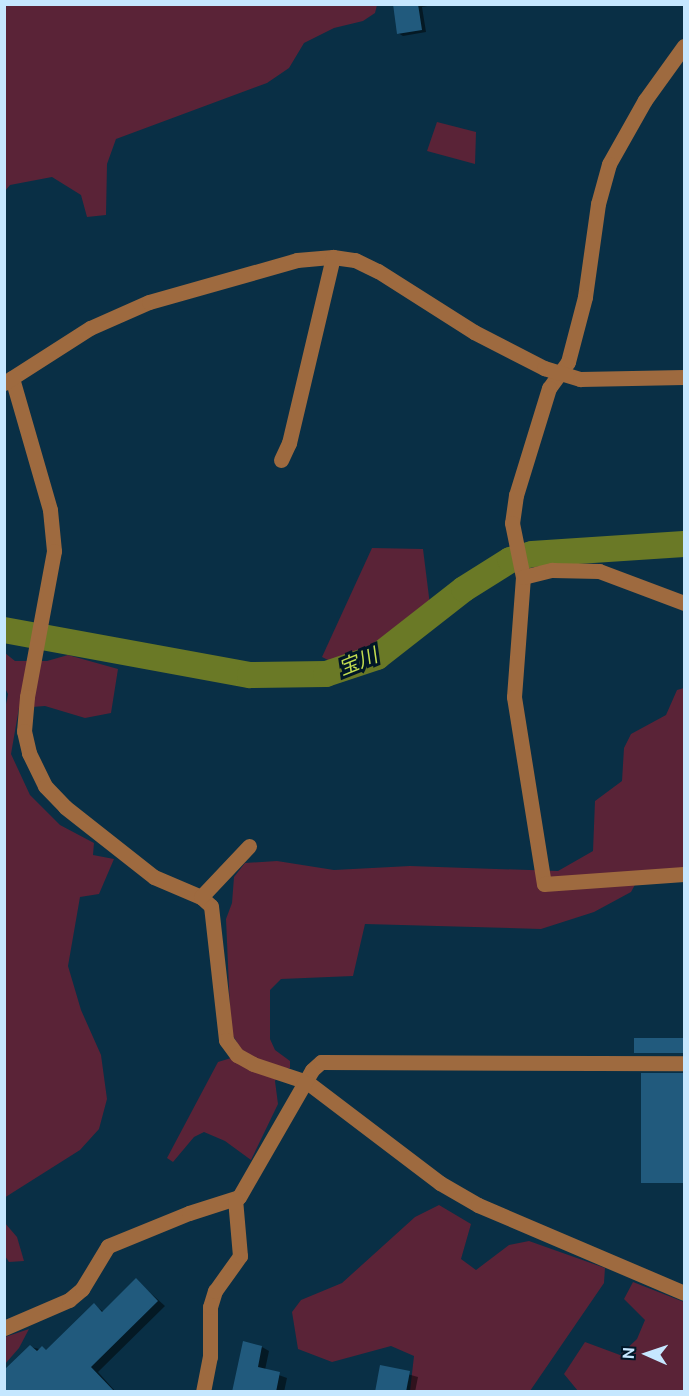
<!DOCTYPE html>
<meta charset="utf-8">
<style>
body{margin:0}
#map{position:relative;width:689px;height:1396px;overflow:hidden;background:#092f45;font-family:"DM Sans","Noto Sans JP",sans-serif}
div>[style]{position:absolute}
.green>*{inset:0;background:#5a2337}
.shadow>*{inset:0;background:#0007;transform-origin:0 0}
.river>*{height:26px;margin:-13px;padding:0 13px;transform-origin:13px;border-radius:13px;background:#6a7926}
.building>*{inset:0;background:#215a7d;transform-origin:0 0}
.minor>*{height:15px;margin:-7.5px;padding:0 7.5px;transform-origin:7.5px;border-radius:7.5px;background:#9e6a3f}
span{translate:-50% -50%;white-space:nowrap;text-align:center;line-height:1.15;-webkit-text-stroke:6px #001627;paint-order:stroke}
.water-label{font-size:20px;color:#c2dd50;font-style:italic}
.frame{position:absolute;inset:0;border:6px solid #c6e7ff;pointer-events:none}
.north{position:absolute;left:617px;top:1324px;width:60px;height:60px;-webkit-text-stroke:4px #001627;paint-order:stroke;rotate:273deg;font-size:16px;font-weight:700;line-height:24px;text-align:center;color:#c6e7ff}
.north::after{content:'';display:block;margin:auto;width:21px;height:27px;background:#c6e7ff;clip-path:polygon(50% 0,100% 100%,50% 72%,0 100%)}
</style>
<div id="map">
<div class="green">
<div style="clip-path:polygon(5px 4px,377px 4px,377px 5px,375px 13px,363px 21px,334px 28px,304px 43px,289px 68px,267px 83px,116px 139px,107px 164px,106px 215px,87px 217px,81px 195px,52px 177px,10px 185px,5px 191px)"></div>
<div style="clip-path:polygon(437px 122px,476px 132px,475px 164px,427px 151px)"></div>
<div style="clip-path:polygon(372px 548px,423px 549px,430px 605px,380px 643px,330px 661px,322px 657px)"></div>
<div style="clip-path:polygon(5px 653px,15px 661px,47px 661px,68px 655px,118px 669px,111px 713px,85px 718px,45px 706px,19px 708px,11px 754px,30px 795px,60px 825px,94px 843px,93px 855px,114px 859px,99px 894px,80px 897px,68px 966px,81px 1010px,101px 1055px,107px 1099px,99px 1129px,80px 1150px,4px 1198px,4px 714px,8px 694px,5px 688px)"></div>
<div style="clip-path:polygon(684px 688px,684px 868px,642px 872px,631px 892px,594px 912px,541px 929px,365px 924px,353px 976px,281px 979px,270px 990px,270px 1039px,275px 1050px,290px 1061px,290px 1068px,282px 1069px,275px 1081px,278px 1104px,251px 1160px,225px 1141px,204px 1132px,194px 1137px,173px 1162px,167px 1158px,218px 1062px,231px 1058px,237px 1042px,231px 1033px,226px 919px,232px 903px,234px 877px,245px 863px,277px 861px,334px 870px,410px 866px,558px 871px,593px 851px,595px 801px,622px 781px,624px 748px,631px 734px,666px 715px,677px 690px)"></div>
<div style="clip-path:polygon(439px 1205px,471px 1224px,461px 1259px,476px 1270px,509px 1245px,529px 1241px,605px 1268px,604px 1283px,530px 1391px,410px 1391px,414px 1356px,391px 1346px,332px 1362px,298px 1349px,292px 1312px,301px 1300px,342px 1283px,415px 1217px)"></div>
<div style="clip-path:polygon(4px 1222px,17px 1237px,24px 1261px,9px 1262px,5px 1256px)"></div>
<div style="clip-path:polygon(633px 1282px,684px 1302px,684px 1391px,578px 1391px,564px 1374px,585px 1342px,620px 1355px,637px 1339px,645px 1320px,624px 1299px)"></div>
<div style="clip-path:polygon(29px 1329px,19px 1348px,5px 1364px,5px 1337px)"></div>
</div>
<div class="shadow">
<div style="clip-path:polygon(394px 4px,438px 4px,422px 7px,426px 32px,403px 36px,398px 33px)"></div>
<div style="left:643px;top:1074px;width:41px;height:109px"></div>
<div style="clip-path:polygon(136px 1280px,165px 1306px,98px 1372px,116px 1392px,4px 1392px,31px 1347px,47px 1351px,94px 1305px,104px 1312px)"></div>
<div style="clip-path:polygon(262px 1347px,269px 1351px,265px 1370px,287px 1378px,284px 1392px,233px 1392px)"></div>
<div style="clip-path:polygon(382px 1367px,418px 1377px,415px 1392px,377px 1392px)"></div>
</div>
<div class="river">
<div style="left:4px;top:630px;width:250px;rotate:10.4deg"></div>
<div style="left:250px;top:675px;width:76px;rotate:-0.8deg"></div>
<div style="left:326px;top:674px;width:54px;rotate:-18.4deg"></div>
<div style="left:377px;top:657px;width:110px;rotate:-38deg"></div>
<div style="left:464px;top:589px;width:54px;rotate:-32.2deg"></div>
<div style="left:510px;top:560px;width:23px;rotate:-15deg"></div>
<div style="left:532px;top:554px;width:152px;rotate:-3.8deg"></div>
</div>
<div class="building">
<div style="clip-path:polygon(393px 4px,418px 4px,422px 30px,397px 34px)"></div>
<div style="left:634px;top:1038px;width:50px;height:15px"></div>
<div style="left:641px;top:1073px;width:43px;height:110px"></div>
<div style="clip-path:polygon(136px 1278px,158px 1301px,91px 1367px,115px 1392px,4px 1392px,4px 1370px,30px 1345px,37px 1351px,42px 1346px,46px 1350px,94px 1303px,102px 1312px)"></div>
<div style="clip-path:polygon(243px 1341px,262px 1346px,258px 1367px,280px 1372px,276px 1392px,232px 1392px)"></div>
<div style="clip-path:polygon(380px 1365px,410px 1371px,406px 1392px,375px 1392px)"></div>
</div>
<div class="minor">
<div style="left:684px;top:46px;width:67px;rotate:125.8deg"></div>
<div style="left:645px;top:100px;width:73px;rotate:119.4deg"></div>
<div style="left:609px;top:164px;width:41px;rotate:105.4deg"></div>
<div style="left:598px;top:204px;width:94px;rotate:98deg"></div>
<div style="left:585px;top:297px;width:67px;rotate:104.7deg"></div>
<div style="left:568px;top:362px;width:32px;rotate:126deg"></div>
<div style="left:549px;top:388px;width:112px;rotate:107.1deg"></div>
<div style="left:516px;top:495px;width:28px;rotate:98deg"></div>
<div style="left:512px;top:523px;width:55px;rotate:78.5deg"></div>
<div style="left:523px;top:577px;width:120px;rotate:94.3deg"></div>
<div style="left:514px;top:697px;width:189px;rotate:80.9deg"></div>
<div style="left:544px;top:884px;width:140px;rotate:-4.1deg"></div>
<div style="left:12px;top:378px;width:137px;rotate:73.9deg"></div>
<div style="left:50px;top:510px;width:41px;rotate:84.4deg"></div>
<div style="left:54px;top:551px;width:148px;rotate:100.5deg"></div>
<div style="left:27px;top:697px;width:34px;rotate:95deg"></div>
<div style="left:24px;top:731px;width:23px;rotate:77deg"></div>
<div style="left:29px;top:753px;width:37px;rotate:64deg"></div>
<div style="left:45px;top:786px;width:29px;rotate:46deg"></div>
<div style="left:65px;top:807px;width:113px;rotate:38.2deg"></div>
<div style="left:154px;top:877px;width:51px;rotate:23.1deg"></div>
<div style="left:201px;top:897px;width:13px;rotate:42deg"></div>
<div style="left:211px;top:906px;width:135px;rotate:83.6deg"></div>
<div style="left:226px;top:1040px;width:19px;rotate:54deg"></div>
<div style="left:237px;top:1055px;width:18px;rotate:29deg"></div>
<div style="left:253px;top:1064px;width:57px;rotate:18.4deg"></div>
<div style="left:307px;top:1082px;width:167px;rotate:37.2deg"></div>
<div style="left:440px;top:1183px;width:44px;rotate:30.1deg"></div>
<div style="left:478px;top:1205px;width:224px;rotate:23.1deg"></div>
<div style="left:4px;top:383px;width:102px;rotate:-32.6deg"></div>
<div style="left:90px;top:328px;width:64px;rotate:-23.8deg"></div>
<div style="left:149px;top:302px;width:154px;rotate:-15.8deg"></div>
<div style="left:297px;top:260px;width:36px;rotate:-5deg"></div>
<div style="left:333px;top:257px;width:22px;rotate:8deg"></div>
<div style="left:355px;top:260px;width:25px;rotate:26deg"></div>
<div style="left:378px;top:271px;width:114px;rotate:32.4deg"></div>
<div style="left:474px;top:332px;width:79px;rotate:27.2deg"></div>
<div style="left:544px;top:368px;width:38px;rotate:17deg"></div>
<div style="left:580px;top:379px;width:104px;rotate:-1.1deg"></div>
<div style="left:281px;top:460px;width:19px;rotate:-65deg"></div>
<div style="left:289px;top:443px;width:191px;rotate:-76.7deg"></div>
<div style="left:523px;top:577px;width:30px;rotate:-14deg"></div>
<div style="left:552px;top:570px;width:47px;rotate:1.2deg"></div>
<div style="left:599px;top:571px;width:91px;rotate:20.6deg"></div>
<div style="left:201px;top:897px;width:70px;rotate:-46.7deg"></div>
<div style="left:4px;top:1328px;width:71px;rotate:-23.3deg"></div>
<div style="left:69px;top:1300px;width:17px;rotate:-40deg"></div>
<div style="left:82px;top:1289px;width:50px;rotate:-58.8deg"></div>
<div style="left:108px;top:1246px;width:87px;rotate:-22.2deg"></div>
<div style="left:189px;top:1213px;width:52px;rotate:-17.7deg"></div>
<div style="left:239px;top:1197px;width:146px;rotate:-60.1deg"></div>
<div style="left:312px;top:1070px;width:12px;rotate:-42deg"></div>
<div style="left:321px;top:1062px;width:363px;rotate:0.2deg"></div>
<div style="left:203px;top:1392px;width:36px;rotate:-79deg"></div>
<div style="left:210px;top:1357px;width:50px;rotate:-90deg"></div>
<div style="left:210px;top:1307px;width:17px;rotate:-73deg"></div>
<div style="left:215px;top:1291px;width:43px;rotate:-54.5deg"></div>
<div style="left:240px;top:1256px;width:57px;rotate:-95deg"></div>
</div>
<div class="water-label">
<span style="left:358px;top:662px;rotate:-22deg">宝川</span>
</div>
<div class="frame"></div>
<div class="north">N</div>
</div>
